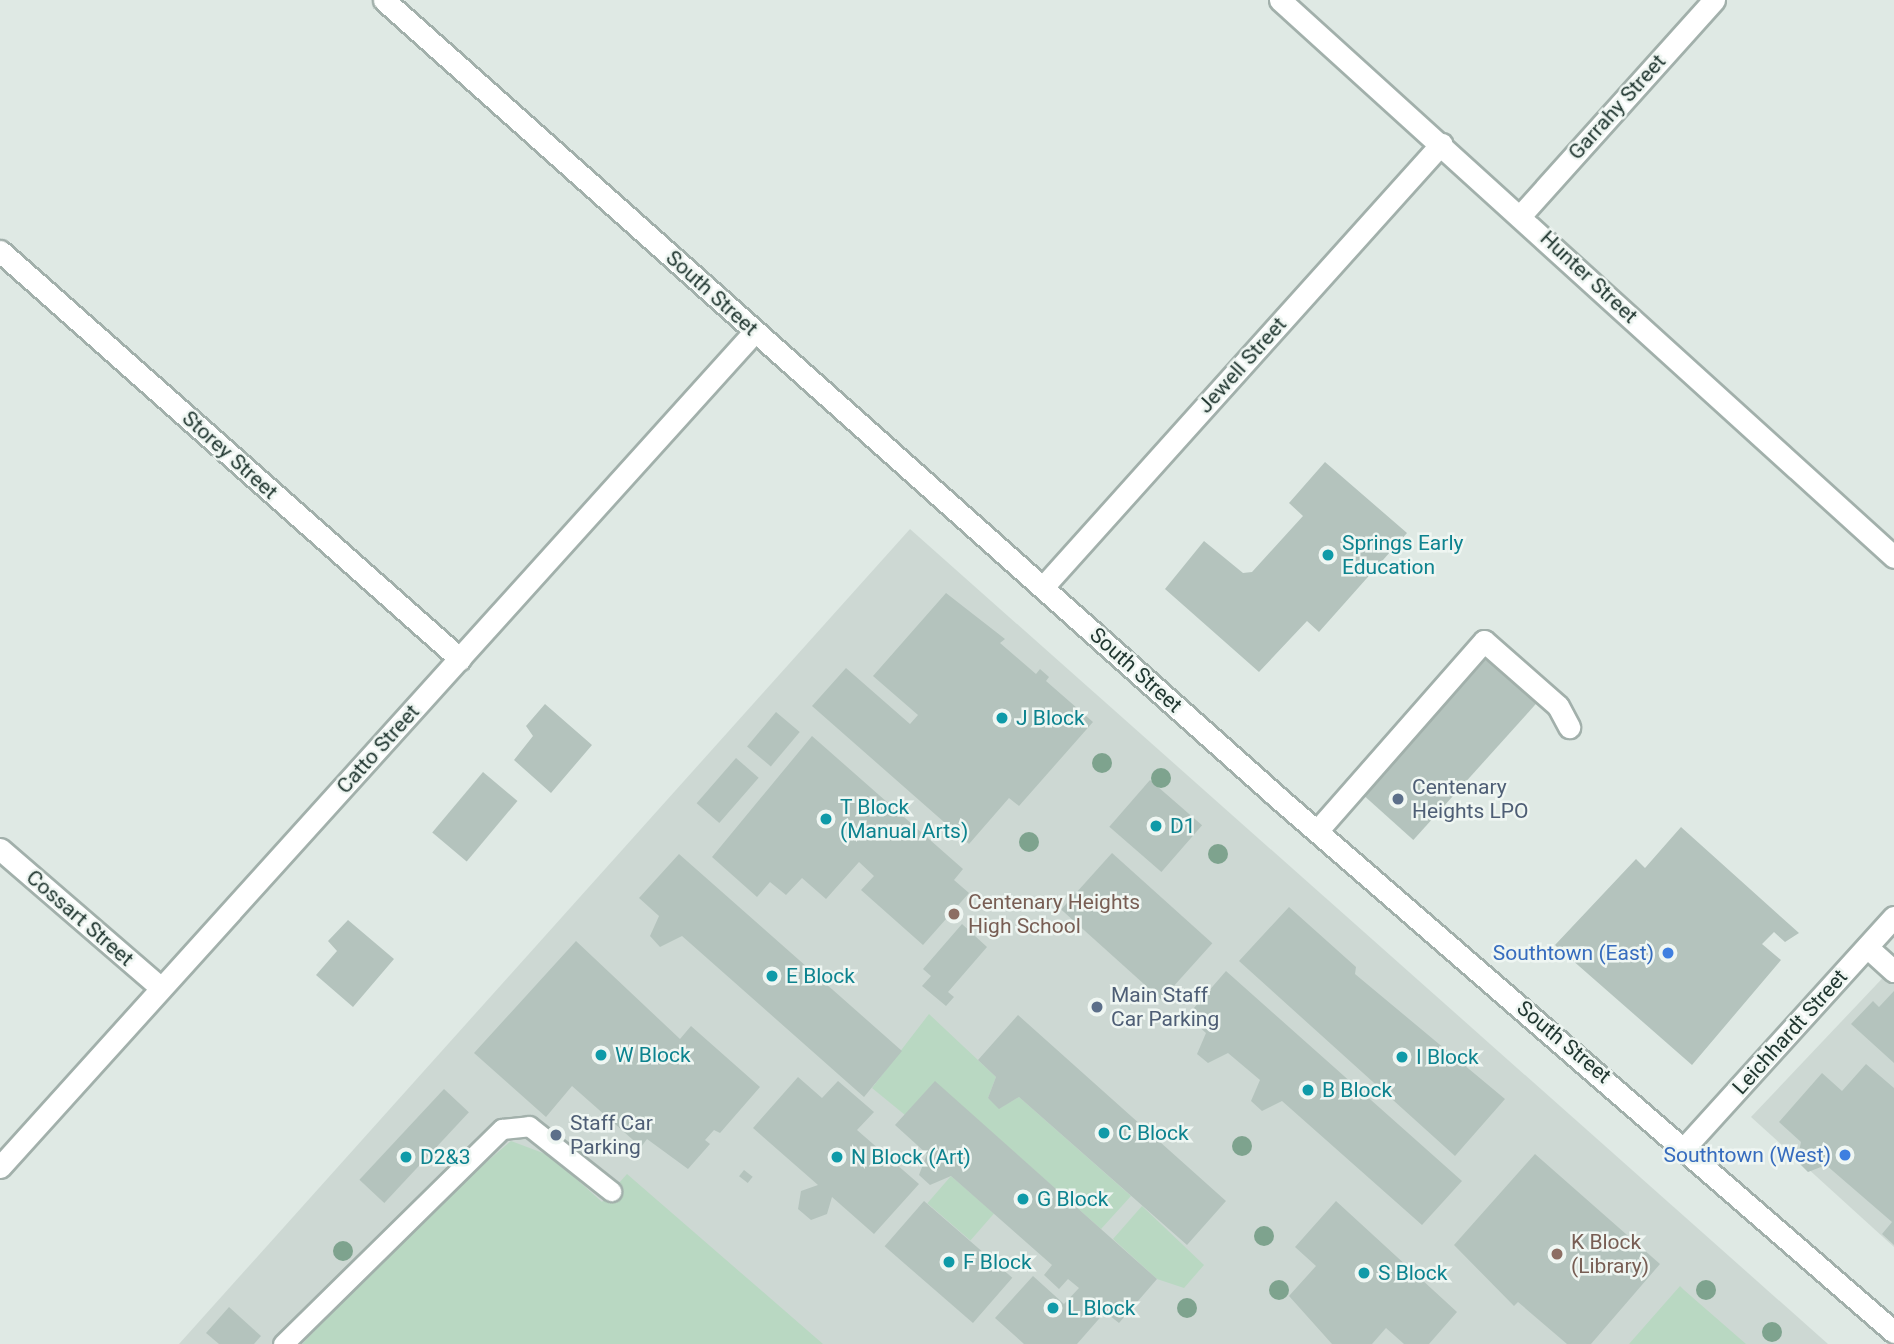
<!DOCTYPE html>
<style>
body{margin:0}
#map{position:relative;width:1894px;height:1344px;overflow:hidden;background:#dfe9e4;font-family:Roboto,sans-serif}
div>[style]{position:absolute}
.built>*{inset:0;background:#cdd8d3}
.green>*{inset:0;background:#b9d8c2;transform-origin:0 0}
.building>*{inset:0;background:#b4c3bd;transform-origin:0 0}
.roads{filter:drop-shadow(2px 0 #a2b0ab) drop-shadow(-2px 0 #a2b0ab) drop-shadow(0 2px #a2b0ab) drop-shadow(0 -2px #a2b0ab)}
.lane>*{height:19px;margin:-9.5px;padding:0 9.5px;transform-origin:9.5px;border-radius:9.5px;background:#fff}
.street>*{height:21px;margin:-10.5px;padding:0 10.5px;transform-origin:10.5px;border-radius:10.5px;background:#fff}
.secondary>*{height:21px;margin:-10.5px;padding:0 10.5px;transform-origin:10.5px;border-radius:10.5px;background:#fff}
.trees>*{width:20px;height:20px;margin:-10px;border-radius:50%;background:#7ea38e}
.dots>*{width:19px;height:19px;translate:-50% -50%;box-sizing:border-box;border:4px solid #eff6f2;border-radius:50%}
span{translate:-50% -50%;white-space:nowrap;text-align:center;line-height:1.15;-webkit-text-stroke:5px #eff6f2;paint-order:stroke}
.street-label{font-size:21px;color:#213731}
.culture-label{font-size:21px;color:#0d838f}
.left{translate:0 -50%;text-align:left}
.service-label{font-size:21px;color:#4e5e75}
.education-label{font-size:21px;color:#785e54}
.shop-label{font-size:21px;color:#366cbe}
.right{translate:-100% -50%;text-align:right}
</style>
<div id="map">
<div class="built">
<div style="clip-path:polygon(910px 529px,1828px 1344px,179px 1344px)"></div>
<div style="clip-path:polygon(1894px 966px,1894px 1247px,1751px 1117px)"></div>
</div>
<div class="green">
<div style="clip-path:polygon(929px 1014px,996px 1077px,988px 1098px,1000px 1108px,1019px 1097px,1131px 1196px,1101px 1229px,935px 1082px,905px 1115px,872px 1088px)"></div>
<div style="clip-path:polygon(511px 1141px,551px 1156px,602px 1202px,627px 1174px,823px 1344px,302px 1344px,432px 1209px)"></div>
<div style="left:951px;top:1176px;width:57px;height:36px;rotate:41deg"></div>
<div style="clip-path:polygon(1142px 1206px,1204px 1265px,1184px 1288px,1157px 1279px,1113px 1239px)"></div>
<div style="clip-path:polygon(1680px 1286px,1684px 1290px,1746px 1344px,1629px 1344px)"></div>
</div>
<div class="building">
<div style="clip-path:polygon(1325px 462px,1407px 533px,1319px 632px,1307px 621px,1259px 672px,1165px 589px,1204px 541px,1243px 573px,1252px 572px,1303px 516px,1289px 503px)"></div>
<div style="clip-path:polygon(946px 593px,1005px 639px,1000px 643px,1036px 674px,1040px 669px,1049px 677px,1046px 681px,1093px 722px,1019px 806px,1009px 798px,969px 844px,812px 706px,846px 668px,910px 724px,918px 715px,873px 676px)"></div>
<div style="left:1488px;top:657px;width:67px;height:186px;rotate:42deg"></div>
<div style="clip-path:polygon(545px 704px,592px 745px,551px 793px,514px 760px,533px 736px,526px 726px)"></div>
<div style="left:776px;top:712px;width:31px;height:45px;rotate:40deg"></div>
<div style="clip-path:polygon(812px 736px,963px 869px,954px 880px,969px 893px,923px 945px,861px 890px,874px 876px,859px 862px,826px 899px,802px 878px,786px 895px,770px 882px,757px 897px,712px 857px)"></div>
<div style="left:736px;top:758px;width:30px;height:60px;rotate:41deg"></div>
<div style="left:483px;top:772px;width:45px;height:79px;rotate:40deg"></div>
<div style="left:1150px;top:780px;width:69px;height:62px;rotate:41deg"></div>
<div style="clip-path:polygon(1681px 827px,1799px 933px,1785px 942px,1774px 932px,1762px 944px,1781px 960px,1692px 1065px,1555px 945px,1636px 859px,1645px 868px)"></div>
<div style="left:1112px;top:853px;width:135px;height:76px;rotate:42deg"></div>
<div style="clip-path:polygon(679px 854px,902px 1051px,864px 1097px,682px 936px,660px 947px,650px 936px,659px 916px,639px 898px)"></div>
<div style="clip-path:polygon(1289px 907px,1356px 967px,1355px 974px,1505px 1099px,1455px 1156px,1239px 961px)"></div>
<div style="clip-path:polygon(348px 920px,394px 959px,353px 1007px,316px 975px,337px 951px,328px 941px)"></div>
<div style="clip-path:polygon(962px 924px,987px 947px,948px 992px,954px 997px,946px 1006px,922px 986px,931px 976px,923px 969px)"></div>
<div style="clip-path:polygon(576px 941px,680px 1039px,691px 1026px,760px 1087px,720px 1133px,714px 1130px,705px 1140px,710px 1144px,688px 1169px,647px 1139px,641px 1147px,572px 1086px,546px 1117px,474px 1053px)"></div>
<div style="clip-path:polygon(1226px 971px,1462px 1181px,1422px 1225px,1282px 1101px,1262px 1111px,1251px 1101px,1260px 1080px,1228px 1053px,1208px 1063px,1197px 1054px,1206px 1033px,1187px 1016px)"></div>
<div style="clip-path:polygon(1894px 991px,1894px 1063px,1851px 1024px,1873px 1001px,1879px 1007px)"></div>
<div style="clip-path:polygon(1018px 1015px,1226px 1201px,1187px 1245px,1019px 1097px,999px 1109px,988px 1098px,996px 1077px,978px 1060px)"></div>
<div style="clip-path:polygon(1866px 1064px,1894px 1088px,1894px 1245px,1882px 1234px,1892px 1222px,1826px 1165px,1808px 1172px,1797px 1161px,1801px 1142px,1779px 1122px,1822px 1073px,1842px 1091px)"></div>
<div style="clip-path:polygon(798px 1077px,822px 1098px,838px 1081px,874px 1112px,857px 1130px,919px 1184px,874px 1234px,832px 1197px,827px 1214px,811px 1220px,798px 1209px,801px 1191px,818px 1185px,753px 1128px)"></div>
<div style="clip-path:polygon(935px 1081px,1157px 1279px,1119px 1323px,1105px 1312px,1077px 1344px,1024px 1344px,995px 1318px,1033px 1276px,1064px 1304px,1079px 1288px,1068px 1279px,1059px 1289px,1044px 1275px,1052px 1265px,951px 1176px,930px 1185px,919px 1175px,927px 1154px,895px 1125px)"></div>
<div style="left:444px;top:1089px;width:34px;height:124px;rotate:43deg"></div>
<div style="clip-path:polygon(1535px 1154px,1660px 1264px,1591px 1344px,1567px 1344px,1518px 1302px,1514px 1306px,1454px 1245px)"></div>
<div style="left:744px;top:1170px;width:11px;height:8px;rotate:38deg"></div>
<div style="left:924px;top:1201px;width:117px;height:60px;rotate:41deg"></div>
<div style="clip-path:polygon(1336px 1201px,1457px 1312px,1429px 1344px,1404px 1344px,1386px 1328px,1372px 1344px,1332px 1344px,1289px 1296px,1316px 1266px,1295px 1247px)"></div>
<div style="clip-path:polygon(229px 1307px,261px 1336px,254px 1344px,219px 1344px,206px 1333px)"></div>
</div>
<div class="roads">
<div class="lane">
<div style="left:283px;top:1344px;width:307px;rotate:-44.5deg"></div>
<div style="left:502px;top:1129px;width:27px;rotate:-6deg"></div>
<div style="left:529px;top:1126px;width:105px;rotate:38.4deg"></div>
</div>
<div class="street">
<div style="left:1280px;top:0;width:829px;rotate:42.21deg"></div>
<div style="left:1521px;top:215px;width:289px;rotate:-48.1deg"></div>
<div style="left:0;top:251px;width:615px;rotate:41.57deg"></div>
<div style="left:1043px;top:587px;width:596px;rotate:-48.06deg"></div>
<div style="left:1317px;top:831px;width:253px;rotate:-48.7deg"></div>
<div style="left:1484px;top:641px;width:98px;rotate:41.3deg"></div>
<div style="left:1558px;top:706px;width:24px;rotate:62deg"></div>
<div style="left:0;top:849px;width:211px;rotate:40.8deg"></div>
<div style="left:1867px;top:947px;width:36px;rotate:42deg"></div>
<div style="left:1686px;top:1146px;width:309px;rotate:-47.8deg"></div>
<div style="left:0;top:1167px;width:1126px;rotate:-47.91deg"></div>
</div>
<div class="secondary">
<div style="left:384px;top:0;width:1196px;rotate:41.74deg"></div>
<div style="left:1276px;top:796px;width:818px;rotate:40.94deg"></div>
</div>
</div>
<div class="trees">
<div style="left:1102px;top:763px"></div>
<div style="left:1161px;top:778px"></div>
<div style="left:1029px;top:842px"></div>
<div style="left:1218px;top:854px"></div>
<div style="left:1242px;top:1146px"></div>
<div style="left:1264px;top:1236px"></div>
<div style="left:343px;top:1251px"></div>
<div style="left:1279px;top:1290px"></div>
<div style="left:1706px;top:1290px"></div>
<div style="left:1187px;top:1308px"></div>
<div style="left:1772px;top:1332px"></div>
</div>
<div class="dots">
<div style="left:1328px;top:555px;background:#0f9aa8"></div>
<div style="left:1002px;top:718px;background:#0f9aa8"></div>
<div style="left:1398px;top:799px;background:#5c6f8a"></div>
<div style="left:826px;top:819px;background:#0f9aa8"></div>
<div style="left:1156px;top:826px;background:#0f9aa8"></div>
<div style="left:954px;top:914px;background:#8d6e63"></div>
<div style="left:1668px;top:953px;background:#3f7fe0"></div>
<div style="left:772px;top:976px;background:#0f9aa8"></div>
<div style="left:1097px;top:1007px;background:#5c6f8a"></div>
<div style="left:601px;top:1055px;background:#0f9aa8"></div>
<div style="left:1402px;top:1057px;background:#0f9aa8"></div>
<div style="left:1308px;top:1090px;background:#0f9aa8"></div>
<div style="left:1104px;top:1133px;background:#0f9aa8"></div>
<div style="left:556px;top:1135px;background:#5c6f8a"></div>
<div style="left:1845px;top:1155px;background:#3f7fe0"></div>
<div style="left:406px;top:1157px;background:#0f9aa8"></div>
<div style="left:837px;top:1157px;background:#0f9aa8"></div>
<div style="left:1023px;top:1199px;background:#0f9aa8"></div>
<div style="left:1557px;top:1254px;background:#8d6e63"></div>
<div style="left:949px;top:1262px;background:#0f9aa8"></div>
<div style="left:1364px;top:1273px;background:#0f9aa8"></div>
<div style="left:1053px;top:1308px;background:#0f9aa8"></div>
</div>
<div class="street-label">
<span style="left:1617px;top:107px;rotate:-48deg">Garrahy Street</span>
<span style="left:1589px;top:277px;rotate:43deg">Hunter Street</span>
<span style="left:712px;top:293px;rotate:42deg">South Street</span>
<span style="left:1242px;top:365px;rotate:-48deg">Jewell Street</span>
<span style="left:230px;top:455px;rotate:42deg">Storey Street</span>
<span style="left:1136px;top:670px;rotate:42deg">South Street</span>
<span style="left:378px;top:749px;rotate:-48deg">Catto Street</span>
<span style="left:80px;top:918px;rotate:41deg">Cossart Street</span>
<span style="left:1790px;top:1032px;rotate:-48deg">Leichhardt Street</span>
<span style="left:1564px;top:1042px;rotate:40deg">South Street</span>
</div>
<div class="culture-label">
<span class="left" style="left:1342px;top:555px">Springs Early<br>Education</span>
<span class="left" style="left:1016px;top:718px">J Block</span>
<span class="left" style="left:840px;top:819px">T Block<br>(Manual Arts)</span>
<span class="left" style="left:1170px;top:826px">D1</span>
<span class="left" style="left:786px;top:976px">E Block</span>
<span class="left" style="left:615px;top:1055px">W Block</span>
<span class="left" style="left:1416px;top:1057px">I Block</span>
<span class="left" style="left:1322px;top:1090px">B Block</span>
<span class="left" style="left:1118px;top:1133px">C Block</span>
<span class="left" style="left:420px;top:1157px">D2&amp;3</span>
<span class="left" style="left:851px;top:1157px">N Block (Art)</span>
<span class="left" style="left:1037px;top:1199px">G Block</span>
<span class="left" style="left:963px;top:1262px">F Block</span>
<span class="left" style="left:1378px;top:1273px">S Block</span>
<span class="left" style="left:1067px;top:1308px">L Block</span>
</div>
<div class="service-label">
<span class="left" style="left:1412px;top:799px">Centenary<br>Heights LPO</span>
<span class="left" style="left:1111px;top:1007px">Main Staff<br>Car Parking</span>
<span class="left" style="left:570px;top:1135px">Staff Car<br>Parking</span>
</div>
<div class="education-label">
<span class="left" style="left:968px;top:914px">Centenary Heights<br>High School</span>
<span class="left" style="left:1571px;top:1254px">K Block<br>(Library)</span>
</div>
<div class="shop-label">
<span class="right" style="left:1654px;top:953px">Southtown (East)</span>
<span class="right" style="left:1831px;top:1155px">Southtown (West)</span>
</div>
</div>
